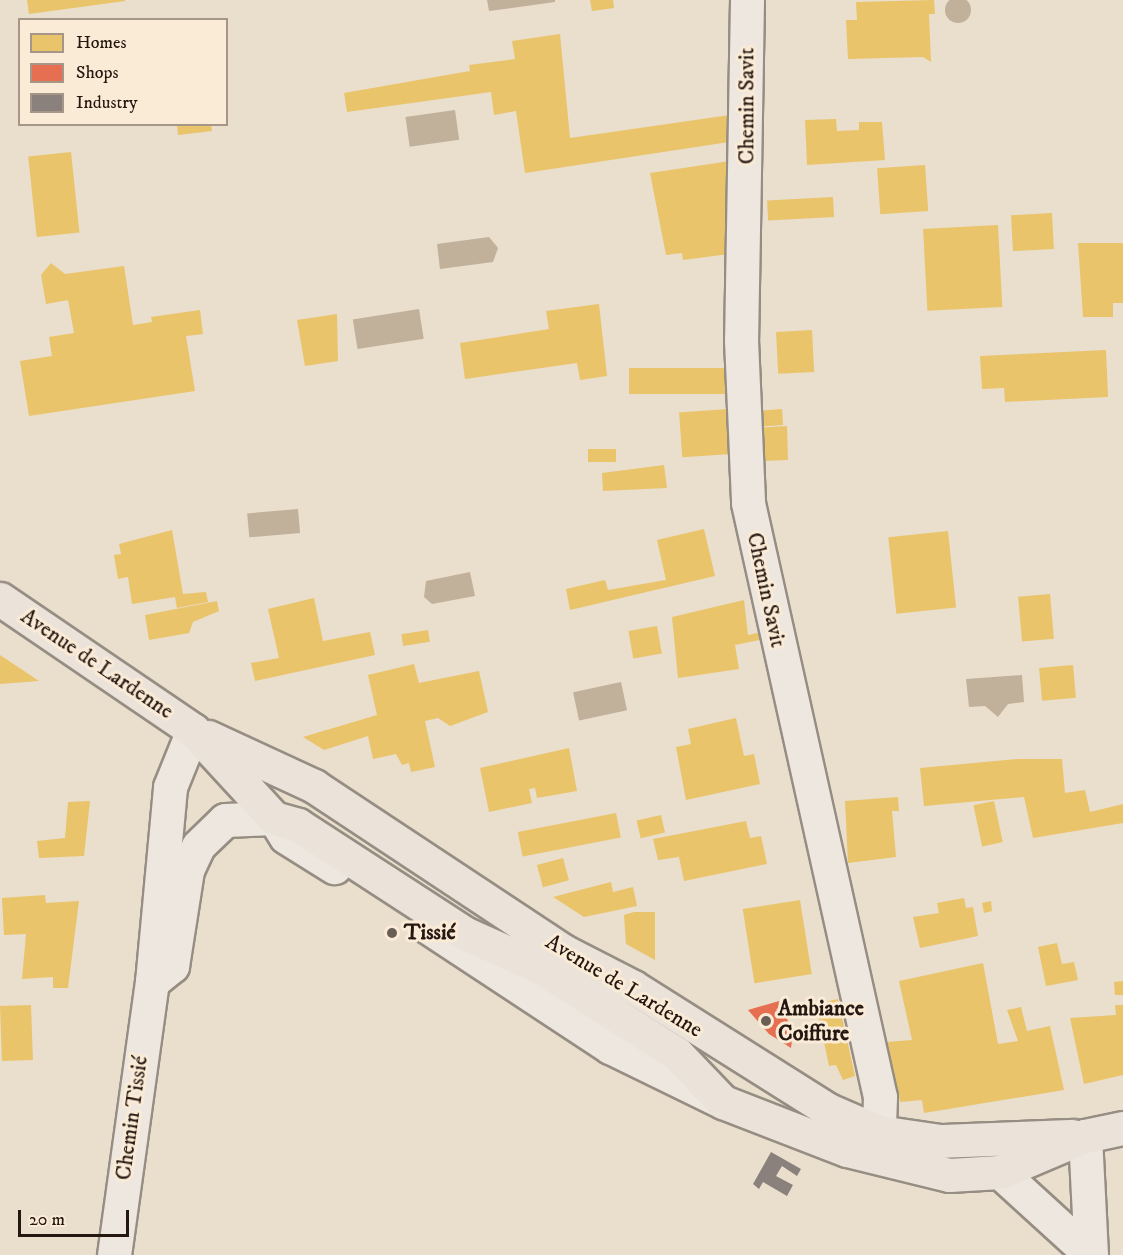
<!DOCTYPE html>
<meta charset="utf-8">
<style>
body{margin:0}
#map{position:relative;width:1123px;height:1255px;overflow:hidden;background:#eadecd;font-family:"IM FELL DW Pica",serif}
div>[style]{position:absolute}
.water>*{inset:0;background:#c1b09a;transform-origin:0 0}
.round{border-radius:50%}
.homes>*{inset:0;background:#e9c46a;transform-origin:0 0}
.shops>*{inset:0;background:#e76f51}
.industry>*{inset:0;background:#8a817c}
.roads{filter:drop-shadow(2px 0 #968d83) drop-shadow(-2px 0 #968d83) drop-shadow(0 2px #968d83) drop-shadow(0 -2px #968d83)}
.minor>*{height:33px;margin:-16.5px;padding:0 16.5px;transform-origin:16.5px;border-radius:16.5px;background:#ede7df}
.major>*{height:33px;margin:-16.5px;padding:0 16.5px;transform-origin:16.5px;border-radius:16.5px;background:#ebe3d9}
.dots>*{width:16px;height:16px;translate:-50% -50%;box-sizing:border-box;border:3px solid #faebd6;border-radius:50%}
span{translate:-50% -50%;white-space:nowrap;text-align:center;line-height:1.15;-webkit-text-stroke:6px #faebd6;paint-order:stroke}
.street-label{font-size:22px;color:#251711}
.poi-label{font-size:22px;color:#251711;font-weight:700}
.left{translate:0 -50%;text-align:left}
.legend{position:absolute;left:18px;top:18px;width:210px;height:108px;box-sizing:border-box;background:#faebd6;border:2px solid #a59687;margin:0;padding:8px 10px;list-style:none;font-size:18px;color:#251711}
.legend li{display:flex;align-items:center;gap:12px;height:30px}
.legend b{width:30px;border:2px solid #a59687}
.scale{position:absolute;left:18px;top:1210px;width:111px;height:27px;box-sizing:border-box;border:3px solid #251711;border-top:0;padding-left:8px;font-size:18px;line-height:21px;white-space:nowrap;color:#251711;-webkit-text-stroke:4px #faebd6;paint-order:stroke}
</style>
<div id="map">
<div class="water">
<div class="round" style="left:945px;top:-3px;width:26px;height:26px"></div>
<div style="clip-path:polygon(487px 0,555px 0,555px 2px,489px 11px)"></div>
<div style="left:455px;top:110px;width:30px;height:50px;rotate:82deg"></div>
<div style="clip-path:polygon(489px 237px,498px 248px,493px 262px,440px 269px,437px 244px)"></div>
<div style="left:419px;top:309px;width:30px;height:67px;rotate:81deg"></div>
<div style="left:298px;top:509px;width:24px;height:51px;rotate:85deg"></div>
<div style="clip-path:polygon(470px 572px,475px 596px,432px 604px,424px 597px,426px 581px)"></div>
<div style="clip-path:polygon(1022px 675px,1024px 702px,1008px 704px,998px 717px,985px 706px,969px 707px,966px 679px)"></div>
<div style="left:621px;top:682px;width:29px;height:49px;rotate:78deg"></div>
</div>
<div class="homes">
<div style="clip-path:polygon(27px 0,125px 0,125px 1px,29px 14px)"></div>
<div style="clip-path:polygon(590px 0,613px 0,614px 8px,592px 11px)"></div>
<div style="clip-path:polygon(934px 0,935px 14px,929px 14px,931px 62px,923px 57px,848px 59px,846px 20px,857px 20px,856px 2px)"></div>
<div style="clip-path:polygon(560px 34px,570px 138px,730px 115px,729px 142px,525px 173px,516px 111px,494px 115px,491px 92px,347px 112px,344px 93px,470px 71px,469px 65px,515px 59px,512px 41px)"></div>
<div style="clip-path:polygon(836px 119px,837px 131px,859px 130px,859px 122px,882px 122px,885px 160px,807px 165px,805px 120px)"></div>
<div style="clip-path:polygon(177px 124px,211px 124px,212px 131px,178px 135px)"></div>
<div style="left:71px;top:152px;width:81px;height:43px;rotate:84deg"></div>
<div style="clip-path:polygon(730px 161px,729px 254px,683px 260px,682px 253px,666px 255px,650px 173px)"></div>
<div style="left:925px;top:165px;width:46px;height:48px;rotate:86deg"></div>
<div style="left:833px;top:197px;width:20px;height:66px;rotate:87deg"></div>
<div style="left:1052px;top:213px;width:36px;height:41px;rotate:87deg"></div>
<div style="left:998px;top:225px;width:82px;height:75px;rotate:87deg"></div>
<div style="clip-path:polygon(1078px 243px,1123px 243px,1123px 303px,1113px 303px,1113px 317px,1083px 317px)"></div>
<div style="clip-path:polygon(51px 263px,65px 274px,124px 266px,133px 325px,152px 322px,151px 317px,200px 310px,203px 334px,186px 336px,195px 391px,29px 416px,20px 361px,52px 356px,49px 337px,74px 333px,68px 300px,46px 304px,41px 275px)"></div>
<div style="clip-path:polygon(599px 304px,607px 376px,580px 380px,577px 363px,465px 379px,460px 343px,549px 329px,546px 311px)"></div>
<div style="clip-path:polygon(337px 314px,338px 361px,305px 366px,297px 320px)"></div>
<div style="left:812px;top:330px;width:42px;height:36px;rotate:87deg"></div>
<div style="clip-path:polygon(1106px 350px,1108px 397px,1005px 402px,1004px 388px,982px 389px,980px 356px)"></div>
<div style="left:728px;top:368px;width:26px;height:99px;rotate:90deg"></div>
<div style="left:728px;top:409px;width:45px;height:49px;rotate:86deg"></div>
<div style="left:782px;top:409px;width:16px;height:27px;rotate:86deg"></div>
<div style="clip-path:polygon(787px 426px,788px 460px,759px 461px,754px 428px)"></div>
<div style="left:588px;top:449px;width:28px;height:13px"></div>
<div style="clip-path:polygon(664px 465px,667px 488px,603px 491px,602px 473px)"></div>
<div style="clip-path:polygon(704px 529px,715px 576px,570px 610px,566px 589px,605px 580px,608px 590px,666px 580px,657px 540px)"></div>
<div style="clip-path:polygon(172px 530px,183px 594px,206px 592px,208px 602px,177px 608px,175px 597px,132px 604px,128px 577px,118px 579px,114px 555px,121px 554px,119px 544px)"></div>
<div style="left:948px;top:531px;width:77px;height:60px;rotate:84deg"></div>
<div style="left:1050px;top:594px;width:45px;height:32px;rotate:85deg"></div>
<div style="clip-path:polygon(314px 598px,323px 641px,370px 632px,375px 655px,255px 681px,251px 663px,279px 658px,268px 609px)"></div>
<div style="clip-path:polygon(744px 600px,748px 635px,762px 632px,764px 639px,735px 645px,739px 669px,678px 678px,672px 617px)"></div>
<div style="clip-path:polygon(217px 601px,219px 611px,193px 622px,189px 633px,149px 640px,145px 615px)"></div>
<div style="left:657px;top:626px;width:28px;height:29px;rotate:80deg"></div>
<div style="left:428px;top:630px;width:12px;height:27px;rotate:81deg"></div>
<div style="clip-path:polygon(0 655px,39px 681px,0 684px)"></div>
<div style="clip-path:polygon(414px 664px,419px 683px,479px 671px,488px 712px,450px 726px,438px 718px,425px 721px,435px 767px,411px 772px,409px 763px,402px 765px,396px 754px,373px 759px,368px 736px,324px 750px,303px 737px,377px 715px,368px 675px)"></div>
<div style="left:1073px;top:665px;width:33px;height:34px;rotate:85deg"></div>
<div style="clip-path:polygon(736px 718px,744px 756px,754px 754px,760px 784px,686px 800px,676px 747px,691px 744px,688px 729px)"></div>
<div style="clip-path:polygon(569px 748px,577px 791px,537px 798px,535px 788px,529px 789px,532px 803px,489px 812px,480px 768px)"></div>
<div style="clip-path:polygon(1017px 759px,1062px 759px,1065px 793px,1085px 790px,1090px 812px,1123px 804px,1123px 823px,1033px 838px,1024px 797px,924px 806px,920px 768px)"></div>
<div style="clip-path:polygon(898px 797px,899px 811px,892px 811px,896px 857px,848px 863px,845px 801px)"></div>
<div style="clip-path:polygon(90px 801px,84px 856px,39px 858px,37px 841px,65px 838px,68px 802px)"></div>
<div style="left:994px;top:801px;width:42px;height:21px;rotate:78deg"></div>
<div style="left:616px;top:813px;width:25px;height:100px;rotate:79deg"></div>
<div style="left:661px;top:815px;width:18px;height:25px;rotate:77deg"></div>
<div style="clip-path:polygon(746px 821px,750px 838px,761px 836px,767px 864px,684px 881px,679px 857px,658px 860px,653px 839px)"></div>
<div style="left:563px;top:858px;width:23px;height:27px;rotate:75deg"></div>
<div style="clip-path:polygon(611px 882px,613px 892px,633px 887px,637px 906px,584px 917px,553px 897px)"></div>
<div style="clip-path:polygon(45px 895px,46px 903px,79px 901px,68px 988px,53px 988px,53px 977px,22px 979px,26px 934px,4px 935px,2px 898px)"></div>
<div style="clip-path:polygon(964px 898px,966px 908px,973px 907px,978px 936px,920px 948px,913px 917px,939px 913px,937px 903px)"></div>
<div style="left:800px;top:900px;width:75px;height:58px;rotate:81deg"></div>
<div style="clip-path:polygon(991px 901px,992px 911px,984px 913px,982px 903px)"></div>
<div style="clip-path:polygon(634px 912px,655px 912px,655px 960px,626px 944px,624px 915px)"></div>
<div style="clip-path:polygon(1057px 943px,1062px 964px,1074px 962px,1078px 980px,1046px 986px,1038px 947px)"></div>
<div style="clip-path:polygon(983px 963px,998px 1044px,1018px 1041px,1007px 1010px,1021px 1007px,1027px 1031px,1050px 1026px,1064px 1090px,924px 1113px,922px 1100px,900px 1102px,887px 1042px,912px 1040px,899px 981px)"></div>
<div style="clip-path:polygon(1123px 981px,1123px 995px,1115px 995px,1114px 982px)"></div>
<div style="clip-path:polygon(838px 999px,855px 1076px,843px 1080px,836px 1065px,829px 1066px,816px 1004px)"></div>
<div style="left:31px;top:1005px;width:55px;height:31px;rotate:88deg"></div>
<div style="clip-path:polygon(1115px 1005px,1123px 1005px,1123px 1075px,1084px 1084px,1070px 1018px,1116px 1015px)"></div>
</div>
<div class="shops">
<div style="clip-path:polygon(779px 1001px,793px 1032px,791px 1048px,769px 1034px,748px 1010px)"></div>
</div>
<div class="industry">
<div style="clip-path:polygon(771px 1152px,801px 1169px,797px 1176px,782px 1166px,776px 1176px,793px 1185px,787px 1196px,763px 1182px,759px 1189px,753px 1184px)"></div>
</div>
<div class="roads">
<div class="minor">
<div style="left:747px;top:0;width:340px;rotate:91deg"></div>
<div style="left:741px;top:340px;width:163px;rotate:87.5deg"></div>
<div style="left:748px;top:503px;width:608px;rotate:77.47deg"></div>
<div style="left:880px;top:1097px;width:35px;rotate:92deg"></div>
<div style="left:879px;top:1132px;width:26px;rotate:151deg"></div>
<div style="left:428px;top:927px;width:218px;rotate:33.4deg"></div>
<div style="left:610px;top:1047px;width:126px;rotate:26deg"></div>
<div style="left:152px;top:982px;width:26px;rotate:-39deg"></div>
<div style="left:172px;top:966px;width:97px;rotate:-81.1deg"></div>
<div style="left:187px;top:870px;width:26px;rotate:-65deg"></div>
<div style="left:198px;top:846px;width:37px;rotate:-44deg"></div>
<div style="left:225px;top:820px;width:49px;rotate:-2.3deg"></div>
<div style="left:274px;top:818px;width:22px;rotate:58deg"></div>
<div style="left:286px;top:837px;width:57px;rotate:32deg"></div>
<div style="left:1085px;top:1136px;width:119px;rotate:87.1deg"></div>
<div style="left:1000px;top:1172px;width:123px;rotate:42.4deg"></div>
<div style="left:114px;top:1255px;width:276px;rotate:-82.1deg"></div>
<div style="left:152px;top:982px;width:196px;rotate:-84.7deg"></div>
<div style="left:170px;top:787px;width:61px;rotate:-68deg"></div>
</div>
<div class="major">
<div style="left:0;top:599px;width:233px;rotate:34.2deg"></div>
<div style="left:193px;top:730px;width:120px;rotate:47.4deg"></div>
<div style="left:274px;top:818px;width:25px;rotate:16deg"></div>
<div style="left:298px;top:825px;width:198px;rotate:33deg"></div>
<div style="left:464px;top:933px;width:83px;rotate:24.1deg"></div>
<div style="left:540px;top:967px;width:162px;rotate:32.4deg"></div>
<div style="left:677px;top:1054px;width:66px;rotate:46.2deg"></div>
<div style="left:723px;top:1102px;width:133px;rotate:21.2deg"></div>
<div style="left:847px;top:1150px;width:105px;rotate:13.8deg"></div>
<div style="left:949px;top:1175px;width:51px;rotate:-3.4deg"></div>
<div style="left:1000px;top:1172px;width:92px;rotate:-23deg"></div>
<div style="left:1085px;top:1136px;width:39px;rotate:-12deg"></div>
<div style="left:208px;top:737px;width:117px;rotate:24.8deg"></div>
<div style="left:314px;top:786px;width:301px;rotate:33.5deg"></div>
<div style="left:565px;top:952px;width:76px;rotate:27.2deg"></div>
<div style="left:633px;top:987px;width:231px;rotate:32.2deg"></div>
<div style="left:828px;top:1110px;width:56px;rotate:23.3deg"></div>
<div style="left:879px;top:1132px;width:62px;rotate:8.4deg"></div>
<div style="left:940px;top:1141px;width:132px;rotate:-2.2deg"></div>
</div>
</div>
<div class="dots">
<div style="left:392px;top:933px;background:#6a5d53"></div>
<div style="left:766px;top:1021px;background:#6a5d53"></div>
</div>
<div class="street-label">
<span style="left:747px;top:106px;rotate:-90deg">Chemin Savit</span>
<span style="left:766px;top:590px;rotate:78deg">Chemin Savit</span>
<span style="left:97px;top:664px;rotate:34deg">Avenue de Lardenne</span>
<span style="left:624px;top:986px;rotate:31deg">Avenue de Lardenne</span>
<span style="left:132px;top:1118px;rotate:-82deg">Chemin Tissié</span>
</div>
<div class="poi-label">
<span class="left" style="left:404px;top:933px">Tissié</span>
<span class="left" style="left:778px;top:1021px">Ambiance<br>Coiffure</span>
</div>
<ul class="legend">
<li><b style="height:16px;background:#e9c46a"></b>Homes</li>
<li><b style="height:16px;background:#e76f51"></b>Shops</li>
<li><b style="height:16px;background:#8a817c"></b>Industry</li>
</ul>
<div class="scale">20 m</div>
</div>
